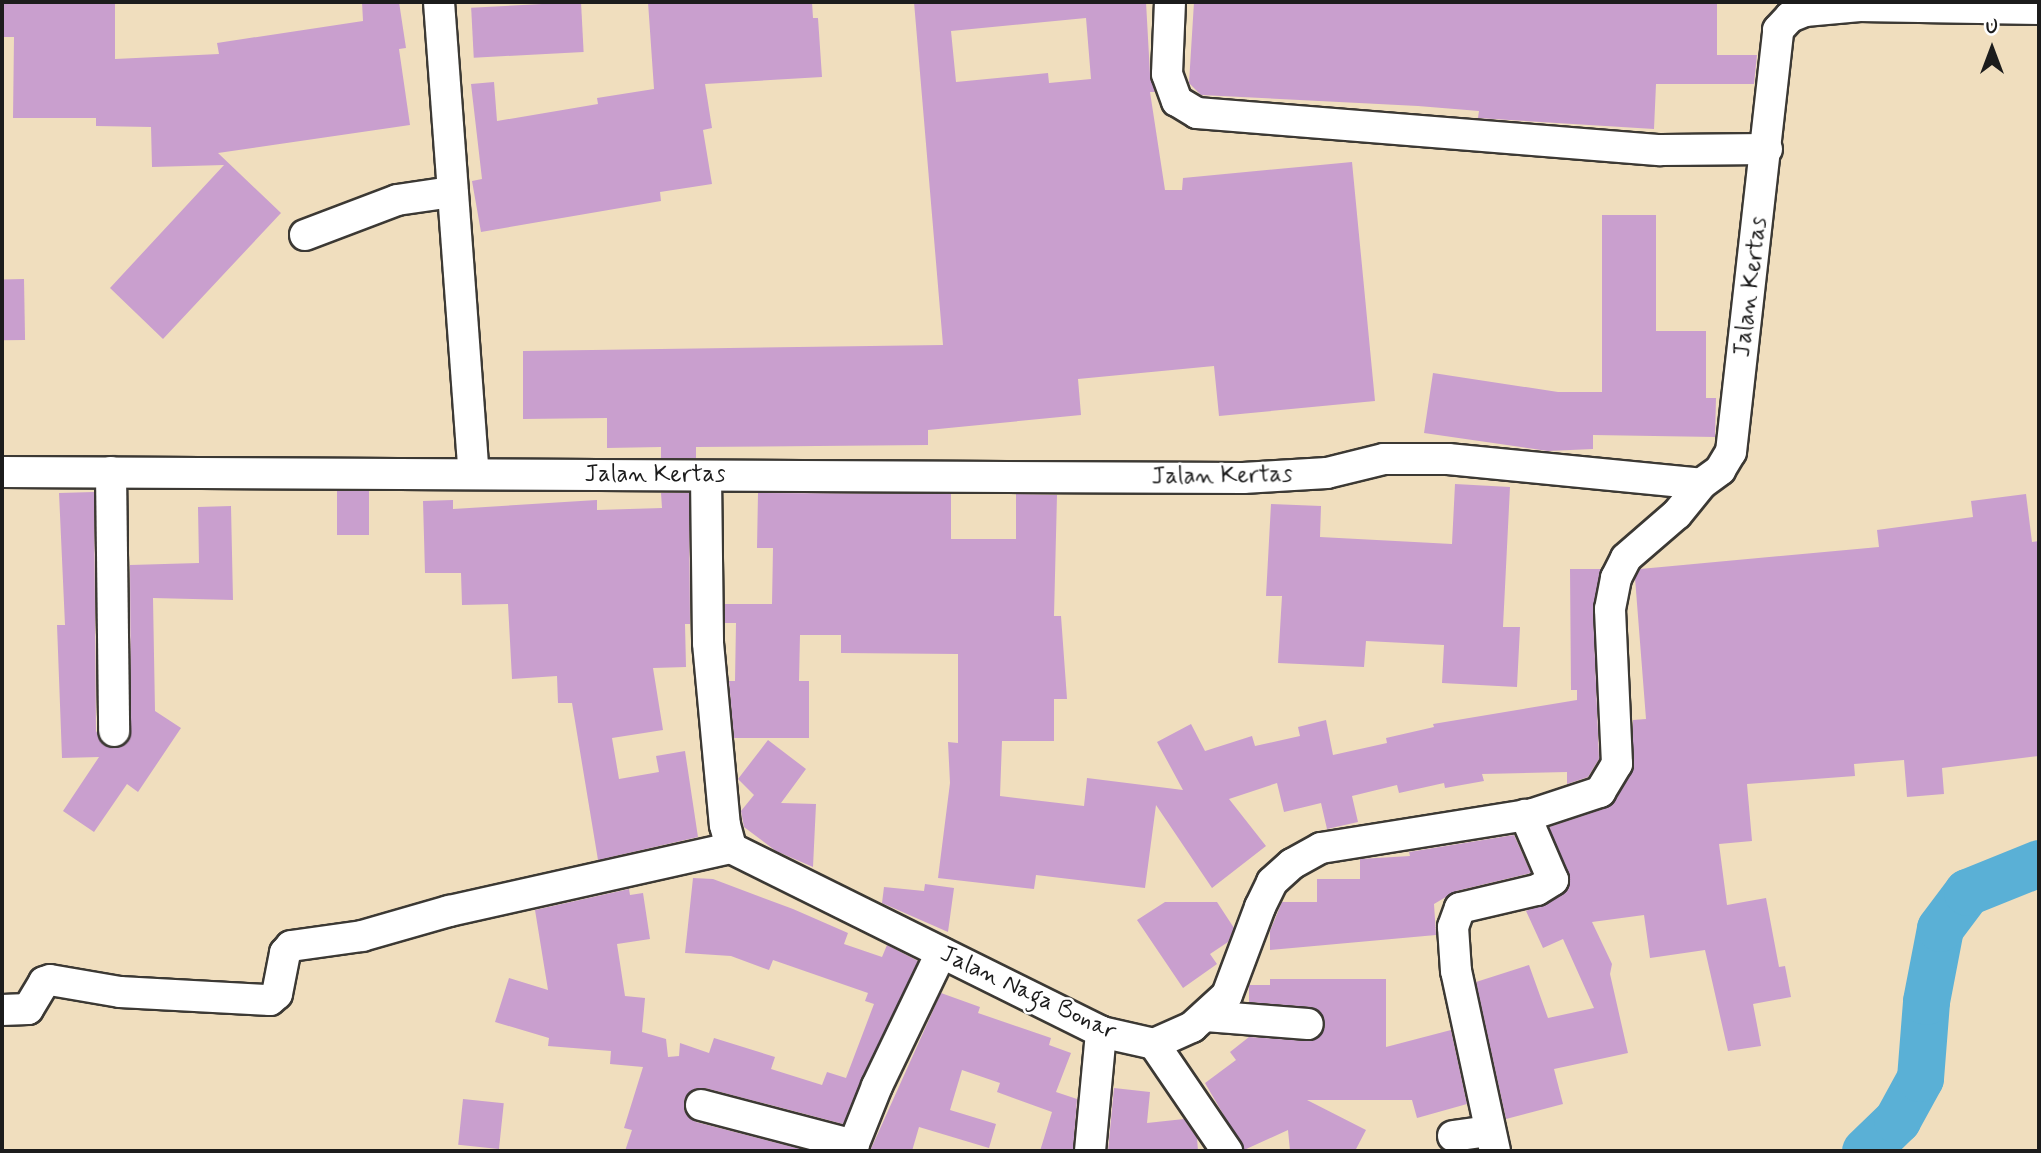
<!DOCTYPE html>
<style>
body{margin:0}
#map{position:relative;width:2041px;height:1153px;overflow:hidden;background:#f0debe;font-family:Mynerve,sans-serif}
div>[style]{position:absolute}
.river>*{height:47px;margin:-23.5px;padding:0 23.5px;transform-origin:23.5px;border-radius:23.5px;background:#5ab0d6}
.building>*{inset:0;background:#c99fce;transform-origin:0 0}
.roads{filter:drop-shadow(2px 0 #3c3934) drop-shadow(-2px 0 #3c3934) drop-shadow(0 2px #3c3934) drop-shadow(0 -2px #3c3934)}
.street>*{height:30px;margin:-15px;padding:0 15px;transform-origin:15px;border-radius:15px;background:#fff}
span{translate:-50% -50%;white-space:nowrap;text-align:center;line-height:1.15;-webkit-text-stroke:5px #fff;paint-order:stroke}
.street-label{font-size:24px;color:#1c1c1c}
.frame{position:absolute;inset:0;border:4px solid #1c1c1c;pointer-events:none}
.north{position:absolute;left:1957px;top:14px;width:70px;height:70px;-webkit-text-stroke:5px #fff;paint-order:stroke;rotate:0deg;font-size:19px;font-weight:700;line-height:28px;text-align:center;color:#1c1c1c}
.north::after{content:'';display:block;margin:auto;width:24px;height:32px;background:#1c1c1c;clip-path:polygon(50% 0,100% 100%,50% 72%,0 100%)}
</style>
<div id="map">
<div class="river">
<div style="left:1865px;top:1151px;width:45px;rotate:-44.1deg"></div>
<div style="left:1897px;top:1120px;width:48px;rotate:-61.3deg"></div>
<div style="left:1920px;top:1078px;width:77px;rotate:-85.5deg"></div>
<div style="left:1926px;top:1001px;width:74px;rotate:-79.1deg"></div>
<div style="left:1940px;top:928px;width:45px;rotate:-53.1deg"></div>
<div style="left:1967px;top:892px;width:78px;rotate:-21.9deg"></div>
</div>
<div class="building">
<div style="clip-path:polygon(2px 2px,115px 2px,115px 59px,219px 54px,217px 43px,363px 21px,362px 2px,399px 2px,406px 48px,399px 49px,410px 125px,218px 153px,281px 213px,163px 339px,110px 288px,224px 165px,152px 167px,151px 127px,96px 126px,96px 118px,13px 118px,14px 37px,2px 37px)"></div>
<div style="left:581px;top:2px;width:50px;height:110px;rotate:87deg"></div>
<div style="clip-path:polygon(648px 2px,812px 2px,813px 18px,818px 18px,822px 77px,705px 84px,712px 128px,703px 130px,712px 184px,660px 192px,661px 201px,481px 232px,472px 181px,482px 179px,471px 84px,494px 82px,497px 121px,598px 104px,597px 98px,654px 89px)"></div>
<div style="clip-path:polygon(evenodd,914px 2px,1146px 2px,1150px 74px,1155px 92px,1150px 92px,1165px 190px,1182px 190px,1183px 178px,1352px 162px,1375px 401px,1219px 416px,1214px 366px,1078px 379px,1081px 415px,928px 430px,928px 445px,696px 447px,696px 458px,661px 458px,661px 447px,607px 448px,607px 418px,523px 419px,523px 351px,943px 345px,914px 2px,1086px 18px,1091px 79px,1049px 83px,1048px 73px,956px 82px,951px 31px,1086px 18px)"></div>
<div style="clip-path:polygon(1194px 2px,1717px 2px,1717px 55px,1757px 55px,1754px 84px,1656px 84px,1654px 129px,1478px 118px,1479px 111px,1418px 106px,1201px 95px,1189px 83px)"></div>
<div style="clip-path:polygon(1602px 215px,1656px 215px,1656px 331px,1706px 331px,1706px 398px,1716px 398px,1715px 437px,1593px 435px,1593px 449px,1548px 451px,1424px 433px,1433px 373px,1558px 392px,1602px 392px)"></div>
<div style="left:24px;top:279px;width:61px;height:22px;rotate:89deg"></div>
<div style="clip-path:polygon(1455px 484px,1510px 487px,1503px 627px,1520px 627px,1517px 687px,1442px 683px,1444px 645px,1366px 641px,1364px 667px,1278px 663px,1282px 596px,1266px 596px,1271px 504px,1321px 506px,1320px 537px,1452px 544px)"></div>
<div style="left:337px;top:491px;width:32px;height:44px"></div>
<div style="clip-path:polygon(94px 492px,96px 731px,105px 746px,122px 746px,131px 731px,130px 565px,199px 563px,198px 507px,231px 506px,233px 600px,153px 598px,155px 711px,181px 728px,138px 792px,127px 784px,94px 832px,63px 811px,99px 757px,62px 758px,57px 625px,65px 625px,59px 493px)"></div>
<div style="clip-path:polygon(661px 493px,689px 493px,690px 624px,685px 624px,686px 667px,653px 668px,663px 730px,612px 738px,619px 779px,659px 772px,656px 756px,685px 751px,698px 837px,598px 860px,572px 703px,558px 703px,557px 676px,512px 679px,508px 604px,462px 605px,461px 573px,425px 573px,423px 501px,453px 500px,453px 509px,597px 500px,597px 510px,662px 508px)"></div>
<div style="clip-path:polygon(758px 493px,951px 494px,951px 539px,1016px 539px,1016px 494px,1057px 495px,1054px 616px,1061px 616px,1067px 699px,1054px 699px,1054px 741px,1002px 741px,1000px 796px,1084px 806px,1087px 778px,1183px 790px,1157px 742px,1191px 724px,1205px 751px,1252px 736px,1255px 746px,1300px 736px,1298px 727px,1326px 720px,1333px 755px,1387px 743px,1386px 738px,1434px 727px,1433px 724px,1577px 700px,1577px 690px,1571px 690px,1570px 569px,1601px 569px,1593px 609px,1599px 759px,1588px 777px,1567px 784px,1567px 772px,1482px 774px,1484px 781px,1445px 788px,1444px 783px,1399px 793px,1397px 785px,1352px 796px,1358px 822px,1327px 829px,1321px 803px,1284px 812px,1277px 783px,1229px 799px,1266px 846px,1212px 888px,1156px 805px,1145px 888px,1036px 875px,1034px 889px,938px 878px,950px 783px,948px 742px,958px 743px,958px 654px,841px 653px,841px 635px,800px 635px,799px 681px,809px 681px,809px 738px,734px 738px,729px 681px,735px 681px,736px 623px,725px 623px,725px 604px,772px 604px,773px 548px,757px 548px)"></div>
<div style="clip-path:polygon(2026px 494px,2032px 542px,2039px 541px,2039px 756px,1942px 768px,1944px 794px,1907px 797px,1904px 760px,1854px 764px,1855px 776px,1747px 784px,1752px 841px,1719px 844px,1727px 905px,1766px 898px,1779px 967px,1785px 966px,1791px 997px,1753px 1004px,1761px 1046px,1728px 1051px,1705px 950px,1650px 958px,1644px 915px,1592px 922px,1612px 964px,1610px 974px,1628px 1053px,1554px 1069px,1563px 1104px,1506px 1119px,1476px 982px,1529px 965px,1548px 1018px,1594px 1008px,1563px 939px,1543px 948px,1526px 911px,1562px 895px,1570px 882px,1549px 827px,1606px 808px,1632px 772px,1633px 720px,1646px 719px,1635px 578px,1640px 569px,1879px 547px,1877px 530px,1973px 517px,1971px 501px)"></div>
<div style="clip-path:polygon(768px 740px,806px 769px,781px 803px,816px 804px,813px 867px,776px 851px,744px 827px,741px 811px,754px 795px,738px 779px)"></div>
<div style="clip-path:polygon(1514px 835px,1531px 873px,1456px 891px,1434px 904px,1436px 935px,1270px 950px,1270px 931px,1282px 902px,1317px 902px,1317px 879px,1360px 879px,1360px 859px,1410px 856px,1409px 852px)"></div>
<div style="clip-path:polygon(693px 878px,713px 879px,793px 909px,848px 933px,844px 944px,882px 957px,887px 945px,918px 961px,843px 1124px,705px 1088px,696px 1088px,684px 1100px,684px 1110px,696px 1122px,809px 1151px,625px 1151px,632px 1130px,624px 1128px,643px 1067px,610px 1064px,611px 1051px,548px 1046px,549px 1038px,495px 1022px,509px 978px,548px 990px,535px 910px,629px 889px,630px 895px,643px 893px,650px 939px,617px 944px,625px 996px,645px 998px,642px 1032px,666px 1039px,668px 1057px,679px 1056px,680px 1043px,709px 1053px,714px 1038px,775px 1057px,771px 1069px,822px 1085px,827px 1072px,846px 1078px,874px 1004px,865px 1001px,868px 993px,773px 960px,769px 970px,731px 956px,685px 953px)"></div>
<div style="clip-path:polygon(925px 884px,954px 888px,948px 932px,882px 903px,884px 887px,924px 891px)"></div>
<div style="clip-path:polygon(1165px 902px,1217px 902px,1234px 928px,1228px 942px,1210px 954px,1217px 964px,1183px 988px,1137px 920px)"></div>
<div style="clip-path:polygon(1270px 979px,1386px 979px,1386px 1047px,1451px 1030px,1467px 1104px,1417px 1118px,1412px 1100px,1307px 1100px,1366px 1130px,1355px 1151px,1290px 1151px,1288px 1130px,1244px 1150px,1205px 1083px,1236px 1060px,1230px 1052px,1249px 1037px,1307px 1041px,1322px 1034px,1325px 1026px,1323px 1016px,1310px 1007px,1249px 1002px,1249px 985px,1270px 985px)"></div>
<div style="clip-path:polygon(941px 993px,980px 1007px,978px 1013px,1051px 1038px,1049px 1045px,1071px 1053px,1056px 1092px,1077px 1099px,1073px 1151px,1040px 1151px,1052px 1112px,997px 1092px,1000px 1083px,962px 1070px,950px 1110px,996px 1124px,989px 1148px,919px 1127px,912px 1151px,870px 1151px)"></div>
<div style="clip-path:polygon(1114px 1088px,1150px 1092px,1147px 1123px,1184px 1119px,1197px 1138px,1198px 1151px,1108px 1151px)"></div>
<div style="left:463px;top:1099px;width:41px;height:46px;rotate:6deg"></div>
</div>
<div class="roads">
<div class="street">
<div style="left:439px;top:2px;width:473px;rotate:85.8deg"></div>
<div style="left:1170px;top:2px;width:72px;rotate:92.4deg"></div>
<div style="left:1167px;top:74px;width:29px;rotate:70deg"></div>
<div style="left:1177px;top:101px;width:23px;rotate:31deg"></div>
<div style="left:1197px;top:113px;width:465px;rotate:4.6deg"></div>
<div style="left:1661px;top:150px;width:106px;rotate:-0.5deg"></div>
<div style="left:305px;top:235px;width:98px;rotate:-20.8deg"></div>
<div style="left:397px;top:200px;width:56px;rotate:-8.3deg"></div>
<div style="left:2px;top:472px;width:1241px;rotate:0.28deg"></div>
<div style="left:1243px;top:478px;width:84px;rotate:-3.4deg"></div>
<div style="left:1327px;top:473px;width:59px;rotate:-13.8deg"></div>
<div style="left:1384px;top:459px;width:64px"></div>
<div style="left:1448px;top:459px;width:254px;rotate:5.6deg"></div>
<div style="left:1701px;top:484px;width:24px;rotate:-36deg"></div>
<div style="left:1720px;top:470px;width:21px;rotate:-59deg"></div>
<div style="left:1731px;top:452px;width:425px;rotate:-83.6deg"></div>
<div style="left:1778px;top:30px;width:18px;rotate:-47deg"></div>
<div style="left:1790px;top:17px;width:16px;rotate:-22deg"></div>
<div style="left:1805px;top:11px;width:55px;rotate:-5.2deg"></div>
<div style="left:1860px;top:6px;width:179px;rotate:1deg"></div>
<div style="left:111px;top:472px;width:259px;rotate:89.3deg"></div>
<div style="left:706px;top:476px;width:167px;rotate:89.3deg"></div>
<div style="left:708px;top:643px;width:183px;rotate:84.7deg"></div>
<div style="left:725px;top:825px;width:24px;rotate:75deg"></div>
<div style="left:731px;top:848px;width:413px;rotate:26.4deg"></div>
<div style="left:1101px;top:1032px;width:54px;rotate:12.8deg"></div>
<div style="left:1154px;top:1044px;width:42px;rotate:-24.1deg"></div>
<div style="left:1192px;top:1027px;width:47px;rotate:-42.4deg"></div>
<div style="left:1227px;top:995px;width:94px;rotate:-69.4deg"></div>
<div style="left:1260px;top:907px;width:28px;rotate:-64deg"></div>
<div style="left:1272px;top:882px;width:27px;rotate:-42deg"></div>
<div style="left:1292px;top:864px;width:33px;rotate:-29deg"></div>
<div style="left:1321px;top:848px;width:215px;rotate:-9.1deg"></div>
<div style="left:1533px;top:814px;width:71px;rotate:-18.2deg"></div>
<div style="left:1600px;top:792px;width:33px;rotate:-59deg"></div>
<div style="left:1617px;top:764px;width:155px;rotate:-92.6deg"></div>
<div style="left:1610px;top:609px;width:32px;rotate:-79deg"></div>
<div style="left:1616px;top:578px;width:22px;rotate:-63deg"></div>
<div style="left:1626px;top:558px;width:67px;rotate:-40.8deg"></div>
<div style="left:1677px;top:514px;width:38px;rotate:-51deg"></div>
<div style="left:2px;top:1010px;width:26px;rotate:-2deg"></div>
<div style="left:28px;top:1009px;width:31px;rotate:-59deg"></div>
<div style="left:44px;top:982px;width:6px;rotate:-18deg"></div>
<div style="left:50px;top:980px;width:71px;rotate:9.7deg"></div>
<div style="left:120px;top:992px;width:150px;rotate:3.1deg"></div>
<div style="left:270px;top:1000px;width:9px;rotate:-41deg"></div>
<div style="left:277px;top:994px;width:42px;rotate:-79deg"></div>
<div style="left:285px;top:953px;width:9px;rotate:-49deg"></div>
<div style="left:291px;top:946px;width:72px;rotate:-8deg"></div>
<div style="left:362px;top:936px;width:91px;rotate:-16deg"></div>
<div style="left:449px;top:911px;width:289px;rotate:-12.6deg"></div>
<div style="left:1206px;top:1016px;width:102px;rotate:4.5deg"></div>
<div style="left:1154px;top:1044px;width:130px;rotate:55.7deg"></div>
<div style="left:701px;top:1105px;width:158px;rotate:14.7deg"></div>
<div style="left:1453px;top:1136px;width:36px;rotate:-8deg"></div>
<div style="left:851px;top:1151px;width:70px;rotate:-68.2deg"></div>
<div style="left:877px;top:1086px;width:148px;rotate:-64.3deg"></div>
<div style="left:1090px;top:1151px;width:120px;rotate:-84.7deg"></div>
<div style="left:1495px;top:1151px;width:184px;rotate:-102.2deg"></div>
<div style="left:1456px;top:971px;width:44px;rotate:-93.9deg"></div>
<div style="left:1453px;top:927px;width:20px;rotate:-70deg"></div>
<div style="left:1460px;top:908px;width:79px;rotate:-13.2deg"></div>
<div style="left:1537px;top:890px;width:19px;rotate:-32deg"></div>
<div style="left:1553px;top:880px;width:71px;rotate:-113.3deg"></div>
</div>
</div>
<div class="street-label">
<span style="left:1751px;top:287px;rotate:-83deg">Jalan Kertas</span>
<span style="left:655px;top:475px">Jalan Kertas</span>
<span style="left:1222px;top:476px;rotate:-1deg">Jalan Kertas</span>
<span style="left:1028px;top:993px;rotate:25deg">Jalan Naga Bonar</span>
</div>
<div class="frame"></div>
<div class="north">U</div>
</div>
